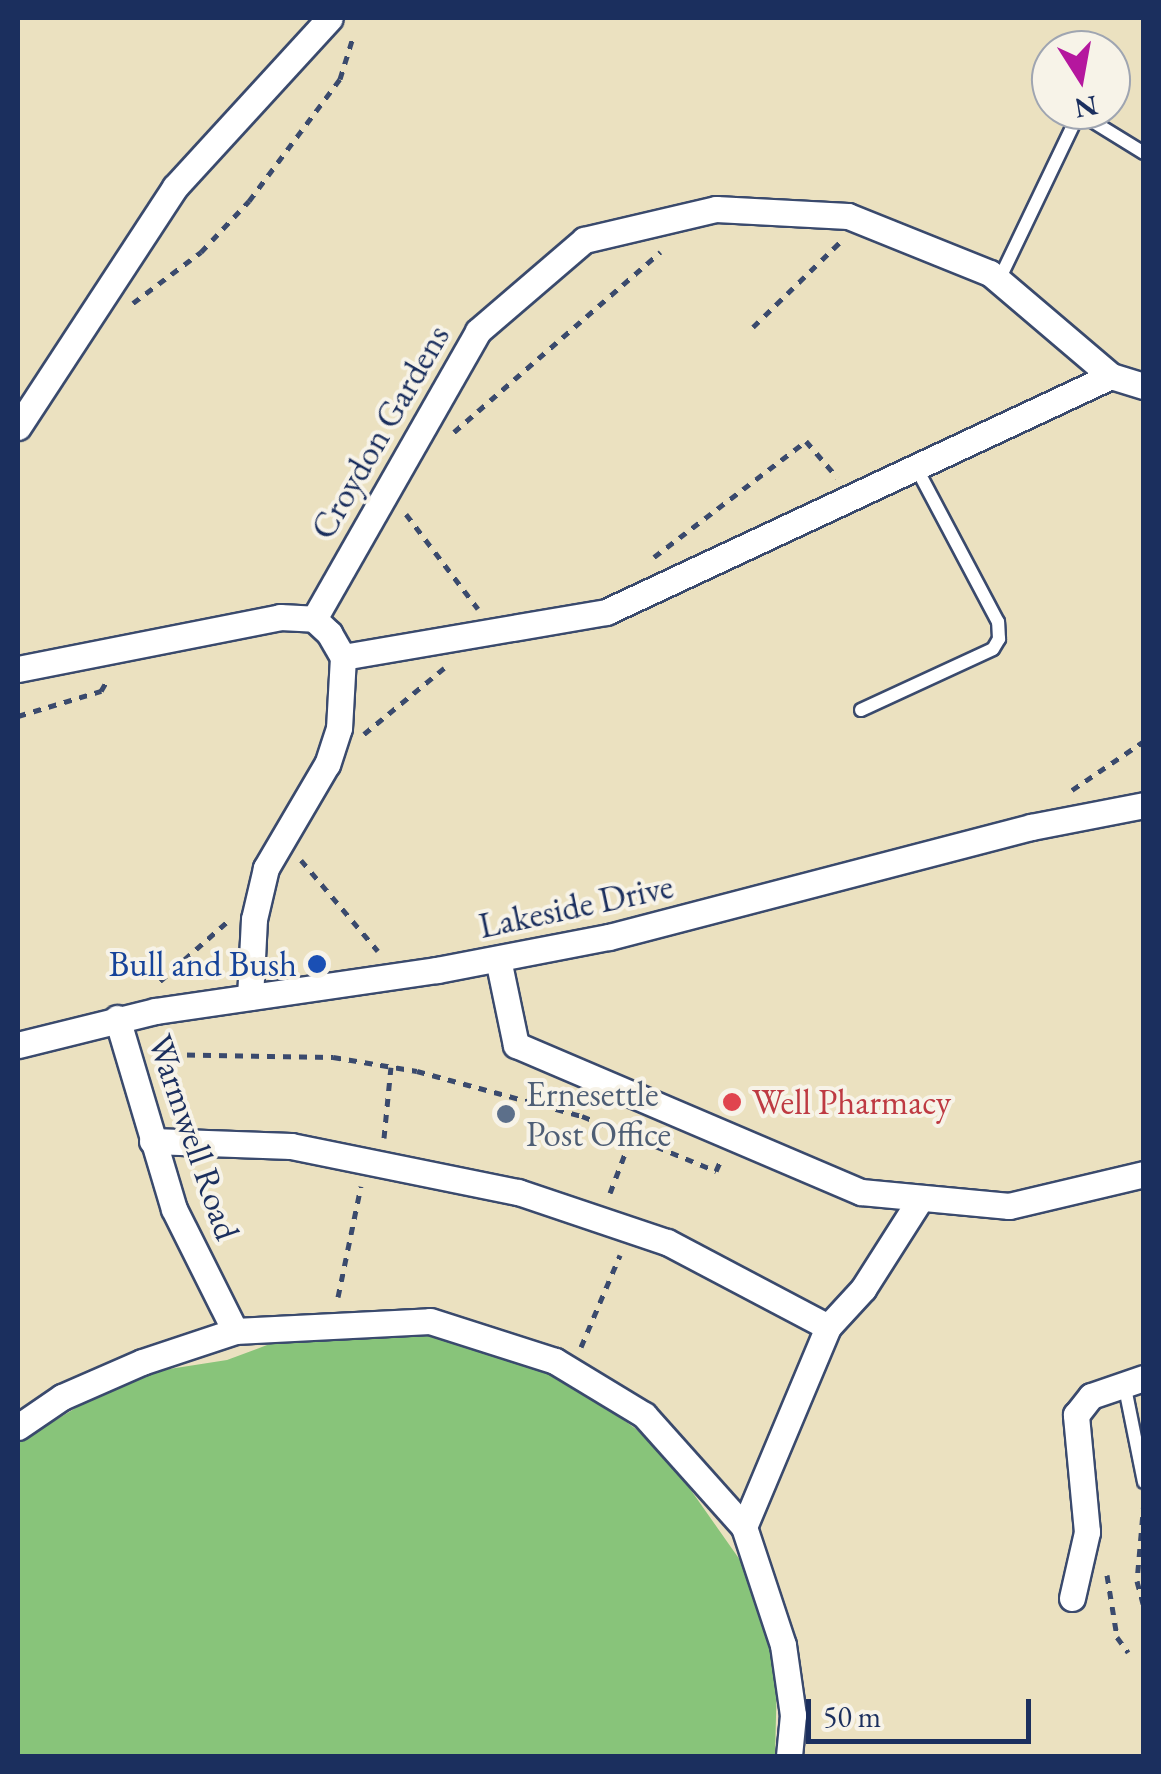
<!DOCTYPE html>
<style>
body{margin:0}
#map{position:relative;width:1161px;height:1774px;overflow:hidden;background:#ebe1c0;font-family:"EB Garamond",serif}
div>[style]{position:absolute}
.green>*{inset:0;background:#88c47a}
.path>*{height:5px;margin-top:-2.5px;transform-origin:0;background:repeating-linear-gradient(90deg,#3a4a6d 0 8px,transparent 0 16px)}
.roads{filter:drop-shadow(2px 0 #3a4a6d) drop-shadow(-2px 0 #3a4a6d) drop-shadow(0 2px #3a4a6d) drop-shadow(0 -2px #3a4a6d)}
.service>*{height:12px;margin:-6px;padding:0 6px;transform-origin:6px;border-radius:6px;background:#fff}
.minor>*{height:25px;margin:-12.5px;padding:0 12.5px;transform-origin:12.5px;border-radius:12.5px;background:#fff}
.dots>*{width:28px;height:28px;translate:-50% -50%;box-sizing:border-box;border:5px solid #f7f3e8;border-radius:50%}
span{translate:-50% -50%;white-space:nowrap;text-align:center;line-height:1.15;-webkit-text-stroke:8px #f7f3e8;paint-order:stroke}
.street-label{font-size:35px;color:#1b2f5e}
.transit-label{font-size:35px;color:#164399}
.right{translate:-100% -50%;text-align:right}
.service-label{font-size:35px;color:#4e5e75}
.left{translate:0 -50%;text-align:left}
.health-label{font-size:35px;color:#be3a42}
.frame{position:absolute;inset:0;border:20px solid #1b2f5e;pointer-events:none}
.north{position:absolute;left:1031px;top:30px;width:100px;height:100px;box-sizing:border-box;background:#f7f3e8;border:2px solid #9fa5b1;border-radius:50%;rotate:169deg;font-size:28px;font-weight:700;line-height:40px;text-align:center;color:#1b2f5e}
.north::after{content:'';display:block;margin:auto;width:35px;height:45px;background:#b5179e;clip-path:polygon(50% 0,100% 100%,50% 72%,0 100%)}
.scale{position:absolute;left:806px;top:1699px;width:225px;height:45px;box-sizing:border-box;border:5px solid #1b2f5e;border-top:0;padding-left:12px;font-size:30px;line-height:35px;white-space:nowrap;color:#1b2f5e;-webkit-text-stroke:8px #f7f3e8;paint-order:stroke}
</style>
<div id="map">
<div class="green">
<div style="clip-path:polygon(359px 1334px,419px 1334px,522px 1360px,583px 1391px,636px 1429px,676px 1469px,740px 1560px,763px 1618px,777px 1678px,775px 1756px,18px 1756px,18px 1443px,102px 1392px,150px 1372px,227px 1360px,275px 1342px)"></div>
</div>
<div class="path">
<div style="left:133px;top:303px;width:85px;rotate:-36.9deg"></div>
<div style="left:201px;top:252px;width:70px;rotate:-46.7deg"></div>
<div style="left:249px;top:201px;width:152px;rotate:-53.3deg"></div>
<div style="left:340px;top:79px;width:47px;rotate:-72.7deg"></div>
<div style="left:753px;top:327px;width:123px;rotate:-44.3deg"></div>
<div style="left:454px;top:432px;width:274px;rotate:-41.1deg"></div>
<div style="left:406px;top:514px;width:119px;rotate:52.8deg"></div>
<div style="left:654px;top:557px;width:191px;rotate:-37.3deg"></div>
<div style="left:806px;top:441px;width:48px;rotate:49.3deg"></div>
<div style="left:18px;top:716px;width:87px;rotate:-16.8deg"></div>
<div style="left:101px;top:691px;width:14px;rotate:-60deg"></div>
<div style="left:364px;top:734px;width:104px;rotate:-39.5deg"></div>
<div style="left:1072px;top:790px;width:87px;rotate:-34.2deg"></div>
<div style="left:301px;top:860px;width:119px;rotate:49.8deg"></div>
<div style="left:160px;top:981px;width:89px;rotate:-41.4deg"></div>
<div style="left:155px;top:1054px;width:178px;rotate:1deg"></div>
<div style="left:333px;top:1057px;width:85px;rotate:9.5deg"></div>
<div style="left:417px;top:1071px;width:171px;rotate:15.3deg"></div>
<div style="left:582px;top:1116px;width:145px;rotate:22.3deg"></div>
<div style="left:716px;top:1171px;width:10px;rotate:-66deg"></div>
<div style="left:384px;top:1138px;width:71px;rotate:-84.4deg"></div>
<div style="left:610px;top:1193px;width:62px;rotate:-69.2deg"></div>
<div style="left:338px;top:1297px;width:113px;rotate:-78.3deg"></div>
<div style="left:581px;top:1347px;width:100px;rotate:-67deg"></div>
<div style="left:1144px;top:1501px;width:80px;rotate:95deg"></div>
<div style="left:1137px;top:1581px;width:28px;rotate:75deg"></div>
<div style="left:1107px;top:1575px;width:63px;rotate:80.8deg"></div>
<div style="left:1117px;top:1637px;width:19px;rotate:54deg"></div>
</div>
<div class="roads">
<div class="service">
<div style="left:999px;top:280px;width:185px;rotate:-64.4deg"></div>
<div style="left:1079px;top:113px;width:76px;rotate:31.6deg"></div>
<div style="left:861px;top:710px;width:145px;rotate:-24.8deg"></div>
<div style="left:993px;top:649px;width:12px;rotate:-59deg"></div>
<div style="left:999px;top:639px;width:17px;rotate:-93deg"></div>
<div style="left:998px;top:622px;width:175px;rotate:-117.9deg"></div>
<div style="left:1124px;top:1383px;width:101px;rotate:78.6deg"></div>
</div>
<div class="minor">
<div style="left:18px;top:427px;width:287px;rotate:-56.8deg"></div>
<div style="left:175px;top:187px;width:229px;rotate:-47.5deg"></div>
<div style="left:314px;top:619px;width:331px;rotate:-60.3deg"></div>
<div style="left:478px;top:331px;width:140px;rotate:-40.6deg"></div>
<div style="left:584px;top:240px;width:136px;rotate:-13.2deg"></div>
<div style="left:716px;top:209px;width:132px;rotate:3deg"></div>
<div style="left:848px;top:216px;width:153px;rotate:21.9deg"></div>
<div style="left:990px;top:273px;width:159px;rotate:40.4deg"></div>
<div style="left:1111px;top:376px;width:34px;rotate:17deg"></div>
<div style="left:343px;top:657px;width:267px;rotate:-9.7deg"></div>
<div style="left:606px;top:612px;width:557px;rotate:-25.05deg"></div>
<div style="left:18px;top:669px;width:267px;rotate:-11.2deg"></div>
<div style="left:280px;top:617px;width:34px;rotate:3deg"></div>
<div style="left:314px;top:619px;width:21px;rotate:43deg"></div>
<div style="left:329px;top:633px;width:28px;rotate:60deg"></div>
<div style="left:343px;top:657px;width:71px;rotate:93.2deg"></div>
<div style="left:339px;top:728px;width:38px;rotate:108deg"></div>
<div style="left:327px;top:764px;width:121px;rotate:120.4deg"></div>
<div style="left:266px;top:868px;width:52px;rotate:103.2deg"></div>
<div style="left:254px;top:919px;width:78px;rotate:92.9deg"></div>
<div style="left:498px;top:959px;width:88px;rotate:78.2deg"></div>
<div style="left:516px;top:1045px;width:375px;rotate:23.1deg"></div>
<div style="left:861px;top:1192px;width:149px;rotate:5.4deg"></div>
<div style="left:1009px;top:1206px;width:139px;rotate:-13.3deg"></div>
<div style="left:117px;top:1018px;width:199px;rotate:73.4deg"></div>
<div style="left:174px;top:1209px;width:136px;rotate:63.4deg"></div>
<div style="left:18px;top:1045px;width:141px;rotate:-13.9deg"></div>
<div style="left:155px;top:1011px;width:285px;rotate:-8.3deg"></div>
<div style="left:437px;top:970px;width:175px;rotate:-10.9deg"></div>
<div style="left:609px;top:937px;width:436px;rotate:-14.6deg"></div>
<div style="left:1031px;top:827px;width:115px;rotate:-11deg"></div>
<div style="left:152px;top:1141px;width:139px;rotate:2.1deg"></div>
<div style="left:291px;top:1146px;width:232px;rotate:11.5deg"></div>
<div style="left:518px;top:1192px;width:157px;rotate:18.6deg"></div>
<div style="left:667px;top:1242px;width:182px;rotate:27.8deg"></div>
<div style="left:18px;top:1427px;width:53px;rotate:-34.3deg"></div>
<div style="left:62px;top:1397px;width:87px;rotate:-23.6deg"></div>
<div style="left:142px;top:1362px;width:98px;rotate:-18.4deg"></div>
<div style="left:235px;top:1331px;width:195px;rotate:-2.9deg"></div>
<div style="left:430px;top:1321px;width:131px;rotate:17.7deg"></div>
<div style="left:555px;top:1361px;width:104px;rotate:31.2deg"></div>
<div style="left:644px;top:1415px;width:150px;rotate:48.2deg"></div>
<div style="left:744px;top:1527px;width:124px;rotate:71.7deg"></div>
<div style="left:783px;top:1645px;width:71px;rotate:81.9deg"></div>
<div style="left:793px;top:1715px;width:41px;rotate:95.6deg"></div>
<div style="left:744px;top:1527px;width:217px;rotate:-67.2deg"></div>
<div style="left:828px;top:1327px;width:52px;rotate:-47.4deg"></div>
<div style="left:863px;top:1289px;width:104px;rotate:-57.5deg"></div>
<div style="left:1072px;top:1598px;width:68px;rotate:-77.2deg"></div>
<div style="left:1087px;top:1532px;width:118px;rotate:-95.4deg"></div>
<div style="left:1076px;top:1415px;width:24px;rotate:-52deg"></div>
<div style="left:1091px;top:1396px;width:56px;rotate:-18.8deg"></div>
</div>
</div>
<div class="dots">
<div style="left:317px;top:964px;background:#1a4fb4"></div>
<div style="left:732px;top:1102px;background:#e0444e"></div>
<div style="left:506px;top:1114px;background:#5c6f8a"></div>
</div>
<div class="street-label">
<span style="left:380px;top:432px;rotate:-60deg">Croydon Gardens</span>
<span style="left:576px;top:906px;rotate:-12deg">Lakeside Drive</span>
<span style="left:194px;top:1137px;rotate:71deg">Warmwell Road</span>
</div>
<div class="transit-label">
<span class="right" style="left:297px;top:964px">Bull and Bush</span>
</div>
<div class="service-label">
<span class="left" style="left:526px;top:1114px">Ernesettle<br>Post Office</span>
</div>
<div class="health-label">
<span class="left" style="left:752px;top:1102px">Well Pharmacy</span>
</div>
<div class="frame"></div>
<div class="north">N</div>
<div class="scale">50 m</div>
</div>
